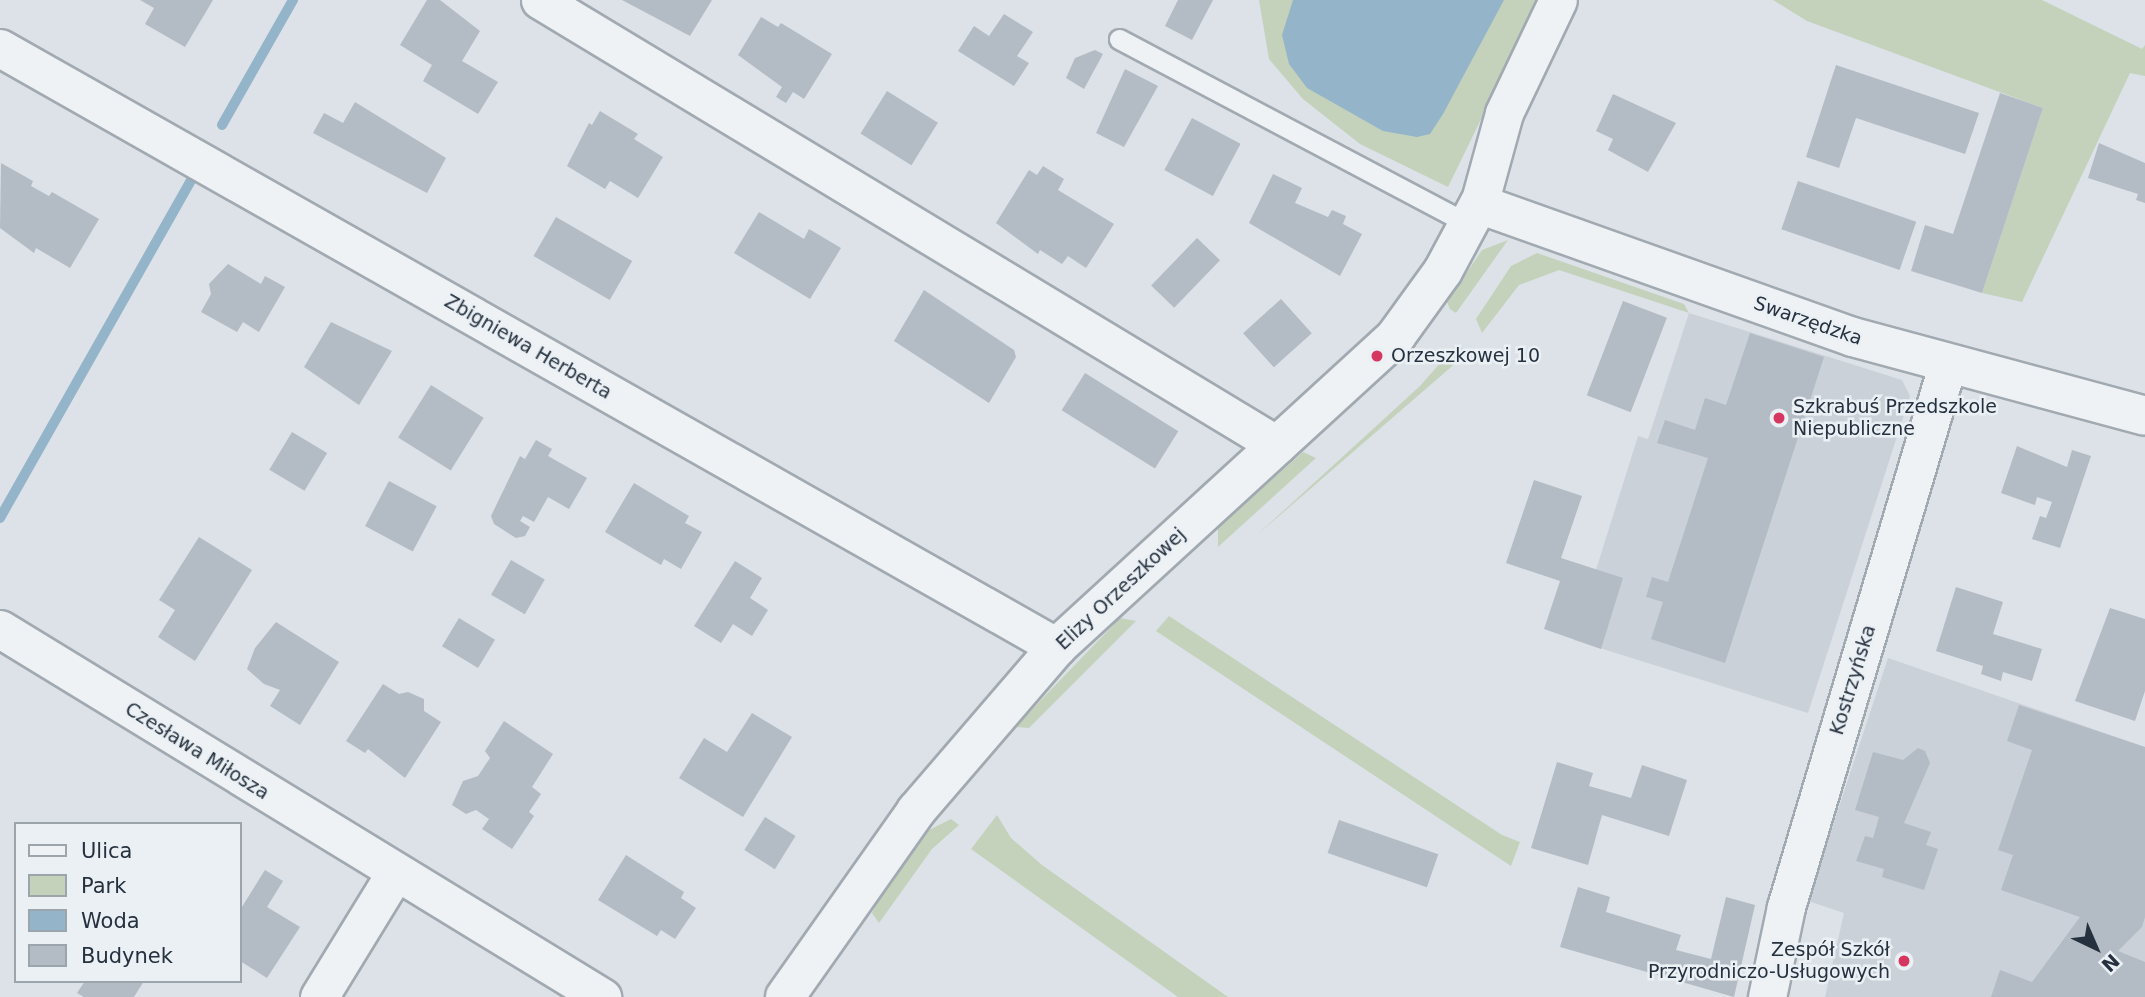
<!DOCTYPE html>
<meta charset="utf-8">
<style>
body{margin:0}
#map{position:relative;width:2145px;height:997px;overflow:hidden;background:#dce2e7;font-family:"DejaVu Sans",sans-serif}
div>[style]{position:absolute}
.built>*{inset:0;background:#cad1d9}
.green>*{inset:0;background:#c4d2bc}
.water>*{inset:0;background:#94b4ca}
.stream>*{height:10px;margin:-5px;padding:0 5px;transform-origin:5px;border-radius:5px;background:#94b4ca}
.building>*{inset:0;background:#b3bbc4;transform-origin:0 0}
.roads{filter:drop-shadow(2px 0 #a1a9b1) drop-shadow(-2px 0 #a1a9b1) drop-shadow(0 2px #a1a9b1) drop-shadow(0 -2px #a1a9b1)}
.service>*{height:19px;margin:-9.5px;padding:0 9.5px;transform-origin:9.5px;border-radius:9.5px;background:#eff2f5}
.minor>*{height:37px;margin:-18.5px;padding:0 18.5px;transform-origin:18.5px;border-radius:18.5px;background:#eff2f5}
.tertiary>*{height:38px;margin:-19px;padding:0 19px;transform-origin:19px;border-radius:19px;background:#eff2f5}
.dots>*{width:19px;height:19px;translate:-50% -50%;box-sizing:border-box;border:4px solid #ebf0f5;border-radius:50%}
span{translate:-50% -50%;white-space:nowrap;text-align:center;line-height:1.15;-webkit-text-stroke:5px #ebf0f5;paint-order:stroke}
.street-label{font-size:19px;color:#25313e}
.poi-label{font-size:19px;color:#25313e}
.left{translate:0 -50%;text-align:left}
.right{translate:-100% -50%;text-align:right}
.legend{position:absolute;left:14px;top:822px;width:228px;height:161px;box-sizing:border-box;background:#ebf0f5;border:2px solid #9ca4ac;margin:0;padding:9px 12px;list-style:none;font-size:21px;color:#25313e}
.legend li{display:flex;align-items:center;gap:14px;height:35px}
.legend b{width:35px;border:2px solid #9ca4ac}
.north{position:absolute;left:2061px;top:913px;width:70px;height:70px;-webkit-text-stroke:5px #ebf0f5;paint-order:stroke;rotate:136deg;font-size:19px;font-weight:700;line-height:28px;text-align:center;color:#25313e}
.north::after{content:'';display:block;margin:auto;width:24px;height:32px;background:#25313e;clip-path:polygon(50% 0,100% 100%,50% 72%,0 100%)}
</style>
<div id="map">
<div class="built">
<div style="clip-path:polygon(1689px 313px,1902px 380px,1910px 396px,1808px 713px,1574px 640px,1638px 436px,1648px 439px)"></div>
<div style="clip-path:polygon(1888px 658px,2145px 747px,2145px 997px,1825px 997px,1844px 913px,1808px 901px)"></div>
</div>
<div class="green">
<div style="clip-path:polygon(1259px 0,1539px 0,1448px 187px,1360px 144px,1303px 99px,1269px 59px)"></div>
<div style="clip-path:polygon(1773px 0,2042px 0,2142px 49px,2145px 45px,2145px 76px,2130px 73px,2022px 302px,1982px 293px,2043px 108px,1807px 21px)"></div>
<div style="clip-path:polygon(1508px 240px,1456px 313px,1450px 309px,1447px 302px,1482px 250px)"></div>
<div style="clip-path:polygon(1537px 253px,1684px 304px,1689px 313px,1559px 270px,1519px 285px,1482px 333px,1476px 319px,1511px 266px)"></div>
<div style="clip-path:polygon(1457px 344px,1466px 351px,1450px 368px,1257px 535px,1420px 386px)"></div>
<div style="clip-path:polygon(1303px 452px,1316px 458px,1218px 547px,1218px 527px)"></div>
<div style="clip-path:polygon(1169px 616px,1502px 835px,1520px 842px,1511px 866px,1156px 631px)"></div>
<div style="clip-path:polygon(1120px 618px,1136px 621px,1029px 728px,1015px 727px)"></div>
<div style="clip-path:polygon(997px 815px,1011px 838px,1042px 865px,1228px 997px,1178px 997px,971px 849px)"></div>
<div style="clip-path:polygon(951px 819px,959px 825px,932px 849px,879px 923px,872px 913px,883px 890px,927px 831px)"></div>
</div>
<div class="water">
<div style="clip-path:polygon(1293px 0,1504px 0,1443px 114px,1430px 134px,1417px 137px,1383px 131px,1307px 88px,1289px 64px,1282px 35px)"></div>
</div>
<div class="stream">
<div style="left:222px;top:125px;width:144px;rotate:-60.4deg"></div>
<div style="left:0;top:518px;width:390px;rotate:-60.5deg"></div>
</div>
<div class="building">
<div style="clip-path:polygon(140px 0,213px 0,185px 47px,145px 24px,154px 8px)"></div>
<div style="clip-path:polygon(427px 0,440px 0,480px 31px,462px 61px,498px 82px,478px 114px,423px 81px,432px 65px,400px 45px)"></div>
<div style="clip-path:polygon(622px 0,712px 0,690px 36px)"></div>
<div style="clip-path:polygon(1178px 0,1213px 0,1192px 40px,1165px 26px)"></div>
<div style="clip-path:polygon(1004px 14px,1033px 32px,1017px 56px,1029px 63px,1014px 86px,958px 51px,974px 26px,989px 36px)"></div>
<div style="clip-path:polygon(761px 17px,778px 27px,781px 23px,832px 54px,804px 99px,793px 92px,786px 103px,776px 97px,782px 87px,738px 55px)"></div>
<div style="clip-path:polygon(1095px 50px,1103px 54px,1084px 89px,1066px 78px,1075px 58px)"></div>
<div style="clip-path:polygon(1836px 65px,1979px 113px,1965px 154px,1856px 118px,1839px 168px,1806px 157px)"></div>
<div style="clip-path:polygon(1125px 69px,1158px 86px,1124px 147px,1096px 133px)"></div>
<div style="left:887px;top:91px;width:60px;height:50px;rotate:32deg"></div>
<div style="clip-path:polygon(2000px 93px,2043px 108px,1982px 293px,1911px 271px,1925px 225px,1953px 234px)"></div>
<div style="clip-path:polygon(1613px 94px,1676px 123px,1648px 172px,1608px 150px,1613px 139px,1596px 131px)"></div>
<div style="clip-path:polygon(355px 102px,446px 158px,427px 193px,313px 133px,324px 113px,343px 123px)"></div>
<div style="clip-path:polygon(600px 111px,638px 134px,634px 139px,663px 157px,638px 198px,610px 181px,605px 189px,567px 166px,589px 123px,592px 125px)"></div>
<div style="left:1192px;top:118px;width:55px;height:59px;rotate:28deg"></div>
<div style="clip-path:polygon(2099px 143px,2145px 163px,2145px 203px,2136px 200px,2138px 194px,2088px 178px)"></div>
<div style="clip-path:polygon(1px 163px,33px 181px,31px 186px,49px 196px,52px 192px,99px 219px,70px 268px,36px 248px,34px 253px,0 228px)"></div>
<div style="clip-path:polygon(1043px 166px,1064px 179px,1058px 190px,1114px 224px,1086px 268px,1068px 256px,1062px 264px,1040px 250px,1038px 254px,996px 223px,1029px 170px,1037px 175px)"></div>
<div style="clip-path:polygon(1273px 174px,1302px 188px,1295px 203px,1328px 217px,1332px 210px,1346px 216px,1343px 224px,1362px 234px,1340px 276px,1249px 223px)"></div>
<div style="left:1798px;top:181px;width:125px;height:51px;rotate:19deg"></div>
<div style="clip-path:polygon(759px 212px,804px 239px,809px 229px,841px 248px,810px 299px,734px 253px)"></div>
<div style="left:556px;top:217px;width:88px;height:45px;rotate:30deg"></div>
<div style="left:1197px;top:238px;width:32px;height:66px;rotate:44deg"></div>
<div style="clip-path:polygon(228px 264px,261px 284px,265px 276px,285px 287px,259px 332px,243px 322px,237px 332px,201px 312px,211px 294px,209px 284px)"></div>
<div style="clip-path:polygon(924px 290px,1014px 350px,1016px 357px,989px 403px,894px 341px)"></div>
<div style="left:1281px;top:299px;width:46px;height:51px;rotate:48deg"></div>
<div style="left:1623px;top:301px;width:47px;height:101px;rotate:21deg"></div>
<div style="clip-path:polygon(331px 322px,392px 351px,359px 405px,304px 367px)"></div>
<div style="clip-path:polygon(1750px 333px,1824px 357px,1725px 663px,1651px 639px,1663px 602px,1646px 597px,1652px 577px,1668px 582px,1708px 458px,1657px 443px,1665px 420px,1695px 430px,1705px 398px,1726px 405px)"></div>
<div style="left:1085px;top:373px;width:110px;height:44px;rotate:32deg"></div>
<div style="left:431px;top:385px;width:62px;height:62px;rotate:32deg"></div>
<div style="left:292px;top:432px;width:41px;height:44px;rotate:31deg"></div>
<div style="clip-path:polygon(536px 440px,552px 449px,548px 456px,587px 478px,569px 509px,548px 497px,534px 522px,523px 516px,520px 521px,530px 527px,525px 536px,516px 538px,494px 524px,491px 516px,520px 456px,525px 459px)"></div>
<div style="clip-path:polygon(2017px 446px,2067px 467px,2072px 450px,2091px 456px,2060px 548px,2032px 539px,2040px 516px,2046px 518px,2052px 502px,2037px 497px,2035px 505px,2001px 493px)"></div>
<div style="clip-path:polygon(1534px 480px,1582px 496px,1561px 558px,1623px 578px,1601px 649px,1544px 629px,1560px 581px,1506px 563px)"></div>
<div style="left:389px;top:481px;width:54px;height:51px;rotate:28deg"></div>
<div style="clip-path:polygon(634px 483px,689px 516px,685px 523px,702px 532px,681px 569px,664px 559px,661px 565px,605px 532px)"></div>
<div style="clip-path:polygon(199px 537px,252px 570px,195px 661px,158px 637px,175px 610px,159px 600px)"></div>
<div style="left:511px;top:560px;width:39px;height:40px;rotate:30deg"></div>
<div style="clip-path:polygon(735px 561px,762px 578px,750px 598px,768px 610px,752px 636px,733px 624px,721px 643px,694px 626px)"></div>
<div style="clip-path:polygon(1956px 587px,2003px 602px,1993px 634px,2042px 649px,2032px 681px,2003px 672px,2001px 681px,1981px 674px,1983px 666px,1936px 651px)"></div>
<div style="clip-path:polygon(2110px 608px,2145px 619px,2145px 691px,2135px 721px,2075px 701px)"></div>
<div style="left:459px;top:618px;width:42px;height:33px;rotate:31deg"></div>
<div style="clip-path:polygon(276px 622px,339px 662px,300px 725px,270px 706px,280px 690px,264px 684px,247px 669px,255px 648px)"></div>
<div style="clip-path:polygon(383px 684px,399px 694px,408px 692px,424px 699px,424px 711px,441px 722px,405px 778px,368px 749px,365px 753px,346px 741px)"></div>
<div style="clip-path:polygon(2019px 705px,2145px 747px,2145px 917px,2142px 927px,2118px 951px,2145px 962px,2145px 997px,1991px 997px,2000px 970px,2032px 982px,2080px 917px,2001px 890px,2013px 855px,1998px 850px,2032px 750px,2007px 741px)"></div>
<div style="clip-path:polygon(752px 713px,792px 737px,743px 817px,679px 778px,704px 738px,727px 752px)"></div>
<div style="clip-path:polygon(504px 721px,553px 754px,532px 787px,541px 794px,529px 812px,534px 816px,512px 849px,482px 829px,489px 819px,476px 810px,466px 814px,452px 805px,463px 781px,478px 776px,490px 758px,485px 751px)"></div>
<div style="clip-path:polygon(1918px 748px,1925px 751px,1930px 763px,1904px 823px,1931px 832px,1926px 845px,1938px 849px,1924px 890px,1882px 877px,1884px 869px,1856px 861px,1865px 836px,1873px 838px,1879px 817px,1855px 810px,1873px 752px,1903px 760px)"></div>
<div style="clip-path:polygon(1557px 762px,1593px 773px,1589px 786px,1631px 798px,1642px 765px,1687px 780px,1669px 836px,1602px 815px,1588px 865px,1531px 848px)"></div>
<div style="left:765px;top:817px;width:36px;height:39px;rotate:32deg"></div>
<div style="left:1339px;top:820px;width:105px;height:35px;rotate:19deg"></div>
<div style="clip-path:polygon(626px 855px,684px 892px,681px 898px,696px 908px,675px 939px,661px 930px,657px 936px,598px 900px)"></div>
<div style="clip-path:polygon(265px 870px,283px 881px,267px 907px,300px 927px,267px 978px,240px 961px,240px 910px)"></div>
<div style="clip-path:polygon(1578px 887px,1610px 897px,1606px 912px,1681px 935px,1676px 950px,1711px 959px,1726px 897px,1755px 905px,1734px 997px,1560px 947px)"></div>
<div style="clip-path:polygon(85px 981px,144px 981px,134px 997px,84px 997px,77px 993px)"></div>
</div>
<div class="roads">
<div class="service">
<div style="left:1119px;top:39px;width:397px;rotate:27.9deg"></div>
</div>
<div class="minor">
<div style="left:540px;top:0;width:861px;rotate:31.12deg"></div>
<div style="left:0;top:48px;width:1215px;rotate:29.54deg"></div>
<div style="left:1479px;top:204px;width:94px;rotate:-74.6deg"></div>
<div style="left:1504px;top:113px;width:125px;rotate:-64.5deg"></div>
<div style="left:0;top:629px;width:706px;rotate:31.44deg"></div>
<div style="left:319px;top:997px;width:145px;rotate:-58.5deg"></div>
<div style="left:1767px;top:997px;width:92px;rotate:-78.1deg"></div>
<div style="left:1786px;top:907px;width:564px;rotate:-73.43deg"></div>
</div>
<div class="tertiary">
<div style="left:785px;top:997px;width:228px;rotate:-54.8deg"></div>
<div style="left:916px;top:811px;width:216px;rotate:-49.3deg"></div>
<div style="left:1057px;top:647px;width:460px;rotate:-42.5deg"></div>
<div style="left:1396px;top:336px;width:80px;rotate:-54.1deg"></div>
<div style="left:1443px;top:271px;width:76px;rotate:-61.8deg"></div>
<div style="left:1479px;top:204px;width:397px;rotate:19.6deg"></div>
<div style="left:1853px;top:337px;width:302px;rotate:15.1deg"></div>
</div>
</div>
<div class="dots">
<div style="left:1377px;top:356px;background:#d63760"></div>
<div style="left:1779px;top:418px;background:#d63760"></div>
<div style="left:1904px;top:961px;background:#d63760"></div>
</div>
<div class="street-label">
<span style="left:1808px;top:321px;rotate:19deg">Swarzędzka</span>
<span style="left:528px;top:347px;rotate:30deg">Zbigniewa Herberta</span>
<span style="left:1121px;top:589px;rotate:-43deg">Elizy Orzeszkowej</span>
<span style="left:1853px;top:680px;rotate:-73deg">Kostrzyńska</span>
<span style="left:197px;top:751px;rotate:32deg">Czesława Miłosza</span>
</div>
<div class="poi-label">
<span class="left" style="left:1391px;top:356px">Orzeszkowej 10</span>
<span class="left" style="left:1793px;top:418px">Szkrabuś Przedszkole<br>Niepubliczne</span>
<span class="right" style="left:1890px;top:961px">Zespół Szkół<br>Przyrodniczo-Usługowych</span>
</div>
<ul class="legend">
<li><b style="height:9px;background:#eff2f5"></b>Ulica</li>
<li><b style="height:19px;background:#c4d2bc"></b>Park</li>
<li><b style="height:19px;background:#94b4ca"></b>Woda</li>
<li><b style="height:19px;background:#b3bbc4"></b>Budynek</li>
</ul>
<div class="north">N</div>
</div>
